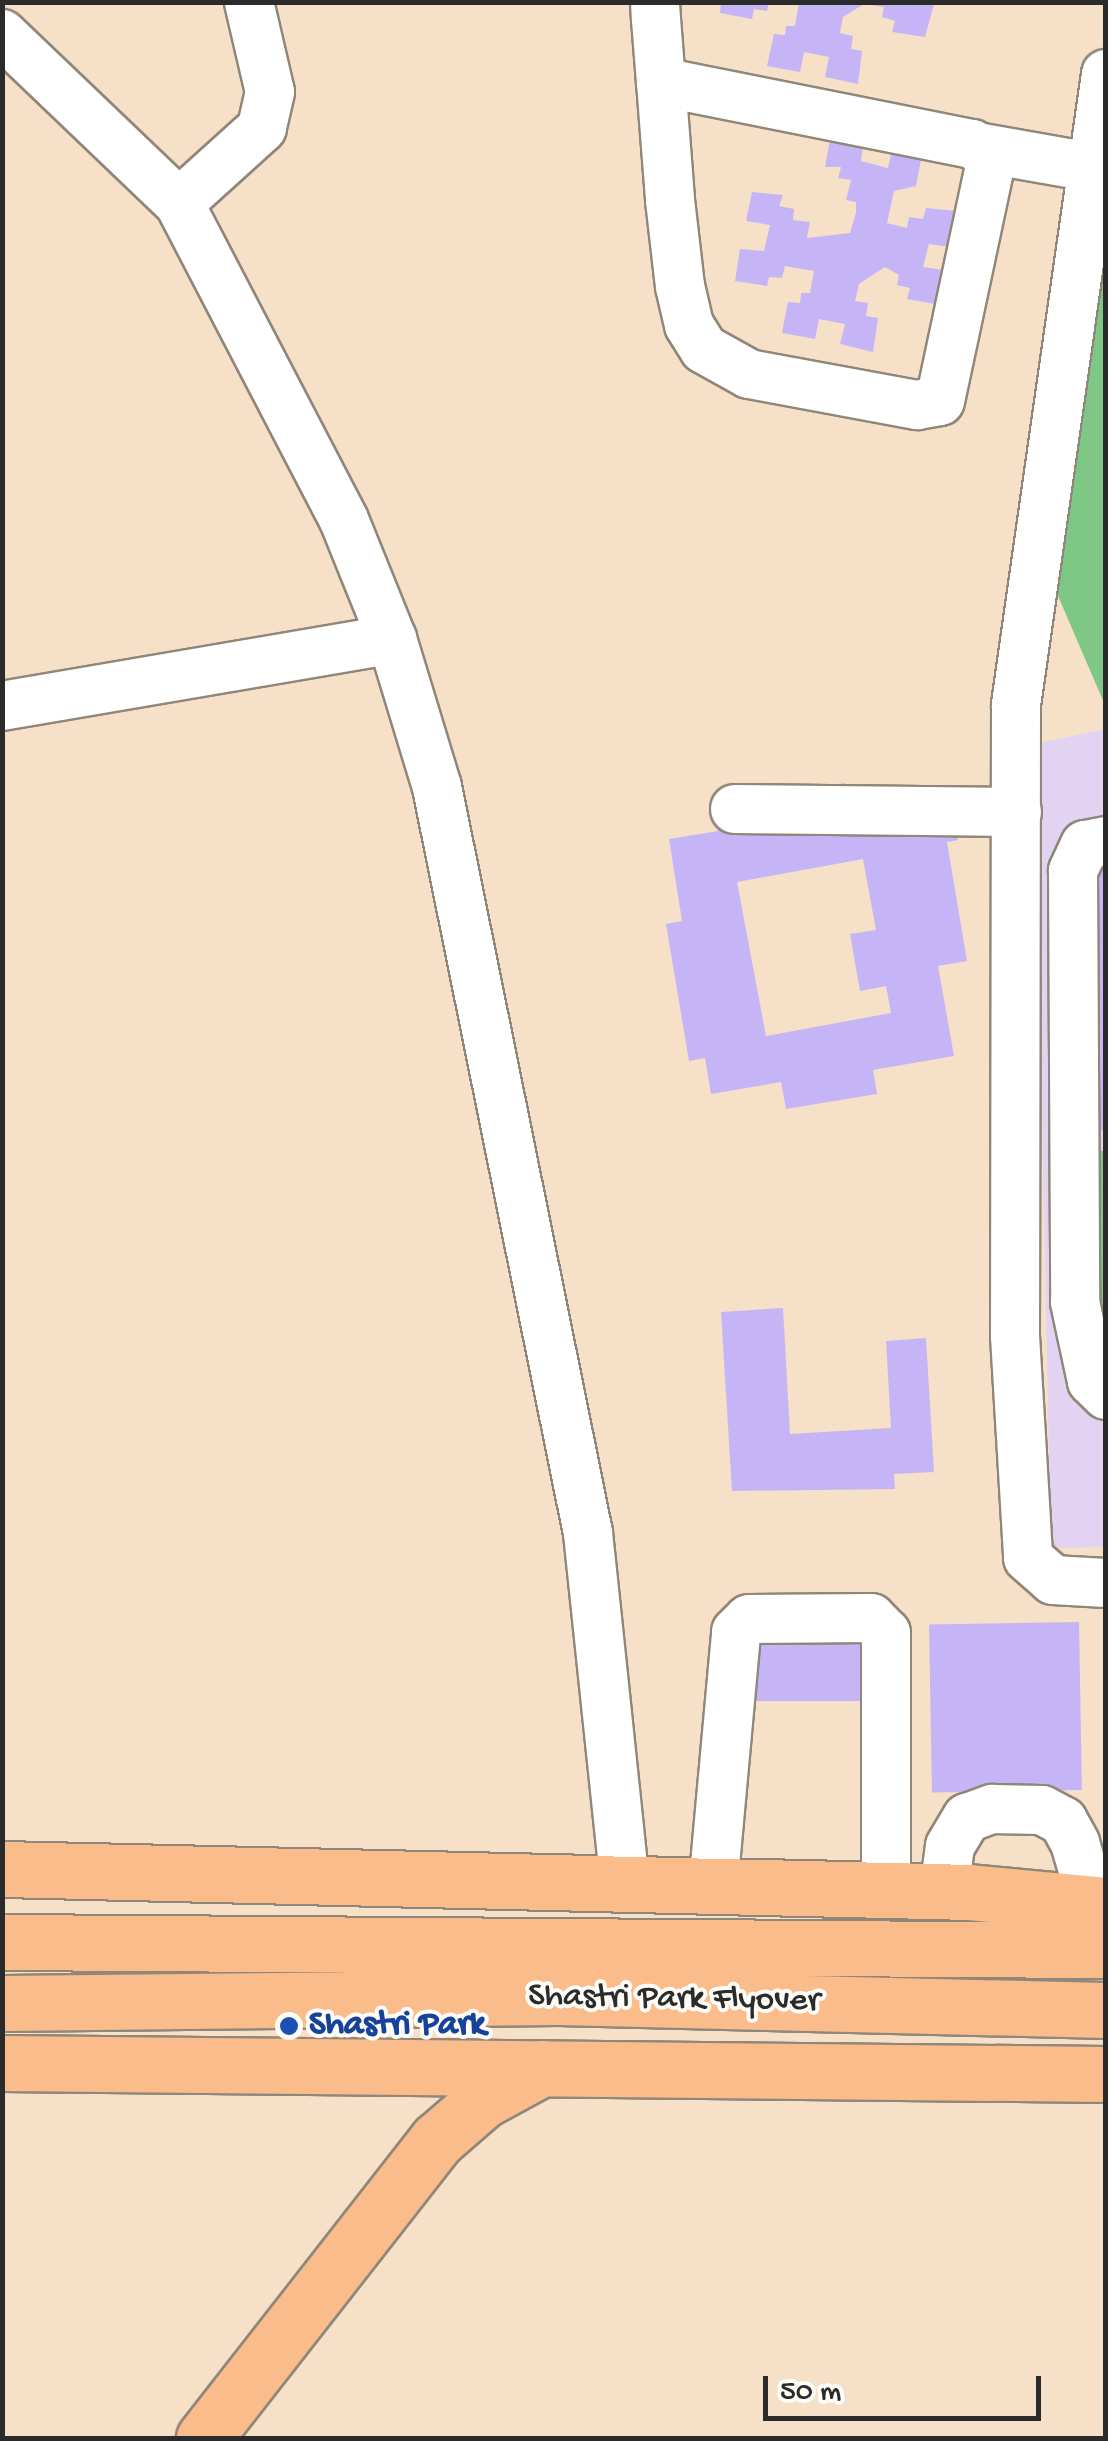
<!DOCTYPE html>
<style>
body{margin:0}
#map{position:relative;width:1108px;height:2441px;overflow:hidden;background:#f6e0c7;font-family:"Gochi Hand",sans-serif}
div>[style]{position:absolute}
.built>*{inset:0;background:#e3d3f2}
.green>*{inset:0;background:#7fc784}
.building>*{inset:0;background:#c6b5f6;transform-origin:0 0}
.roads{filter:drop-shadow(2px 0 #908679) drop-shadow(-2px 0 #908679) drop-shadow(0 2px #908679) drop-shadow(0 -2px #908679)}
.minor>*{height:48px;margin:-24px;padding:0 24px;transform-origin:24px;border-radius:24px;background:#fff}
.highway>*{height:55px;margin:-27.5px;padding:0 27.5px;transform-origin:27.5px;border-radius:27.5px;background:#fabc8b}
.dots>*{width:28px;height:28px;translate:-50% -50%;box-sizing:border-box;border:5px solid #fdfcf7;border-radius:50%}
span{translate:-50% -50%;white-space:nowrap;text-align:center;line-height:1.15;-webkit-text-stroke:8px #fdfcf7;paint-order:stroke}
.street-label{font-size:35px;color:#2b2b2b}
.transit-label{font-size:35px;color:#164399;font-weight:700}
.left{translate:0 -50%;text-align:left}
.frame{position:absolute;inset:0;border:5px solid #2b2b2b;pointer-events:none}
.scale{position:absolute;left:763px;top:2376px;width:278px;height:45px;box-sizing:border-box;border:5px solid #2b2b2b;border-top:0;padding-left:12px;font-size:30px;line-height:35px;white-space:nowrap;color:#2b2b2b;-webkit-text-stroke:8px #fdfcf7;paint-order:stroke}
</style>
<div id="map">
<div class="built">
<div style="clip-path:polygon(1105px 729px,1105px 1547px,1051px 1548px,1034px 744px)"></div>
</div>
<div class="green">
<div style="clip-path:polygon(1105px 236px,1105px 705px,1052px 582px)"></div>
<div style="clip-path:polygon(1098px 1151px,1106px 1151px,1105px 1310px,1100px 1304px)"></div>
</div>
<div class="building">
<div style="clip-path:polygon(721px 2px,769px 2px,767px 11px,754px 9px,752px 19px,720px 13px)"></div>
<div style="clip-path:polygon(799px 2px,925px 2px,934px 4px,925px 37px,892px 32px,895px 21px,882px 17px,884px 7px,864px 4px,843px 17px,840px 33px,853px 36px,851px 49px,862px 51px,858px 84px,825px 77px,829px 57px,804px 52px,800px 72px,767px 66px,774px 34px,785px 35px,786px 26px,795px 26px)"></div>
<div style="clip-path:polygon(831px 134px,864px 139px,861px 161px,888px 168px,893px 145px,923px 149px,916px 186px,894px 191px,887px 223px,907px 228px,909px 217px,923px 219px,926px 208px,957px 211px,951px 247px,929px 244px,923px 267px,949px 271px,940px 305px,907px 299px,910px 288px,897px 285px,899px 275px,885px 267px,859px 284px,855px 301px,868px 303px,866px 316px,878px 318px,873px 352px,840px 344px,845px 324px,819px 319px,815px 339px,782px 333px,788px 302px,800px 303px,801px 293px,810px 293px,814px 271px,785px 266px,782px 278px,769px 277px,767px 286px,735px 281px,740px 249px,764px 251px,770px 225px,746px 221px,752px 192px,783px 195px,779px 206px,794px 209px,793px 220px,810px 222px,807px 238px,850px 233px,856px 212px,856px 202px,846px 200px,851px 180px,838px 178px,841px 167px,825px 167px)"></div>
<div style="clip-path:polygon(evenodd,845px 783px,849px 804px,949px 787px,958px 840px,947px 842px,967px 961px,938px 966px,954px 1056px,873px 1070px,877px 1094px,786px 1109px,781px 1082px,711px 1094px,705px 1058px,689px 1061px,666px 924px,682px 921px,669px 839px,718px 831px,714px 805px,845px 783px,863px 859px,876px 930px,850px 934px,860px 991px,886px 986px,891px 1013px,766px 1036px,737px 882px,863px 859px)"></div>
<div style="left:1089px;top:859px;width:17px;height:271px"></div>
<div style="clip-path:polygon(783px 1308px,790px 1434px,891px 1428px,886px 1341px,926px 1338px,934px 1472px,894px 1474px,895px 1489px,732px 1491px,721px 1312px)"></div>
<div style="left:1079px;top:1622px;width:168px;height:150px;rotate:89deg"></div>
<div style="left:750px;top:1640px;width:117px;height:61px"></div>
</div>
<div class="roads">
<div class="minor">
<div style="left:249px;top:2px;width:92px;rotate:76.9deg"></div>
<div style="left:270px;top:92px;width:37px;rotate:103deg"></div>
<div style="left:262px;top:128px;width:112px;rotate:137.9deg"></div>
<div style="left:179px;top:203px;width:357px;rotate:62.5deg"></div>
<div style="left:344px;top:520px;width:128px;rotate:68deg"></div>
<div style="left:392px;top:639px;width:155px;rotate:73.1deg"></div>
<div style="left:437px;top:787px;width:761px;rotate:78.56deg"></div>
<div style="left:588px;top:1533px;width:354px;rotate:84deg"></div>
<div style="left:655px;top:2px;width:17px;rotate:87deg"></div>
<div style="left:656px;top:19px;width:63px;rotate:85.5deg"></div>
<div style="left:661px;top:82px;width:118px;rotate:85.6deg"></div>
<div style="left:670px;top:200px;width:87px;rotate:83.4deg"></div>
<div style="left:680px;top:286px;width:40px;rotate:77deg"></div>
<div style="left:689px;top:325px;width:28px;rotate:58deg"></div>
<div style="left:704px;top:349px;width:51px;rotate:29.1deg"></div>
<div style="left:749px;top:374px;width:171px;rotate:10.5deg"></div>
<div style="left:917px;top:405px;width:23px;rotate:-10deg"></div>
<div style="left:940px;top:401px;width:249px;rotate:-78deg"></div>
<div style="left:992px;top:157px;width:24px;rotate:-147deg"></div>
<div style="left:972px;top:144px;width:317px;rotate:-168.7deg"></div>
<div style="left:2px;top:34px;width:245px;rotate:43.7deg"></div>
<div style="left:1106px;top:74px;width:637px;rotate:98.12deg"></div>
<div style="left:1016px;top:705px;width:631px;rotate:90.09deg"></div>
<div style="left:1015px;top:1336px;width:222px;rotate:86.6deg"></div>
<div style="left:1028px;top:1558px;width:33px;rotate:41deg"></div>
<div style="left:1053px;top:1580px;width:53px;rotate:3.2deg"></div>
<div style="left:983px;top:148px;width:110px;rotate:10deg"></div>
<div style="left:2px;top:706px;width:396px;rotate:-9.7deg"></div>
<div style="left:735px;top:809px;width:282px;rotate:0.6deg"></div>
<div style="left:1106px;top:841px;width:21px;rotate:169deg"></div>
<div style="left:1085px;top:845px;width:29px;rotate:115deg"></div>
<div style="left:1073px;top:871px;width:431px;rotate:89.7deg"></div>
<div style="left:1075px;top:1302px;width:81px;rotate:77.9deg"></div>
<div style="left:1092px;top:1381px;width:20px;rotate:45deg"></div>
<div style="left:713px;top:1887px;width:256px;rotate:-84.8deg"></div>
<div style="left:736px;top:1632px;width:18px;rotate:-45deg"></div>
<div style="left:749px;top:1619px;width:122px;rotate:-0.5deg"></div>
<div style="left:871px;top:1618px;width:21px;rotate:45deg"></div>
<div style="left:886px;top:1633px;width:257px;rotate:90deg"></div>
<div style="left:944px;top:1892px;width:46px;rotate:-82.6deg"></div>
<div style="left:950px;top:1846px;width:33px;rotate:-59deg"></div>
<div style="left:967px;top:1818px;width:27px;rotate:-20deg"></div>
<div style="left:992px;top:1809px;width:50px;rotate:1.1deg"></div>
<div style="left:1042px;top:1810px;width:24px;rotate:28deg"></div>
<div style="left:1063px;top:1821px;width:25px;rotate:61deg"></div>
<div style="left:1075px;top:1843px;width:64px;rotate:73.6deg"></div>
</div>
<div class="highway">
<div style="left:2px;top:1869px;width:966px;rotate:1.36deg"></div>
<div style="left:968px;top:1892px;width:139px;rotate:5.4deg"></div>
<div style="left:2px;top:1942px;width:1104px;rotate:0.42deg"></div>
<div style="left:2px;top:2003px;width:556px;rotate:-0.62deg"></div>
<div style="left:558px;top:1997px;width:548px;rotate:1.36deg"></div>
<div style="left:2px;top:2063px;width:1104px;rotate:0.57deg"></div>
<div style="left:204px;top:2438px;width:378px;rotate:-52deg"></div>
<div style="left:437px;top:2140px;width:61px;rotate:-41deg"></div>
<div style="left:483px;top:2100px;width:67px;rotate:-28.5deg"></div>
</div>
</div>
<div class="dots">
<div style="left:289px;top:2026px;background:#1a4fb4"></div>
</div>
<div class="street-label">
<span style="left:674px;top:2000px;rotate:1deg">Shastri Park Flyover</span>
</div>
<div class="transit-label">
<span class="left" style="left:309px;top:2026px">Shastri Park</span>
</div>
<div class="frame"></div>
<div class="scale">50 m</div>
</div>
